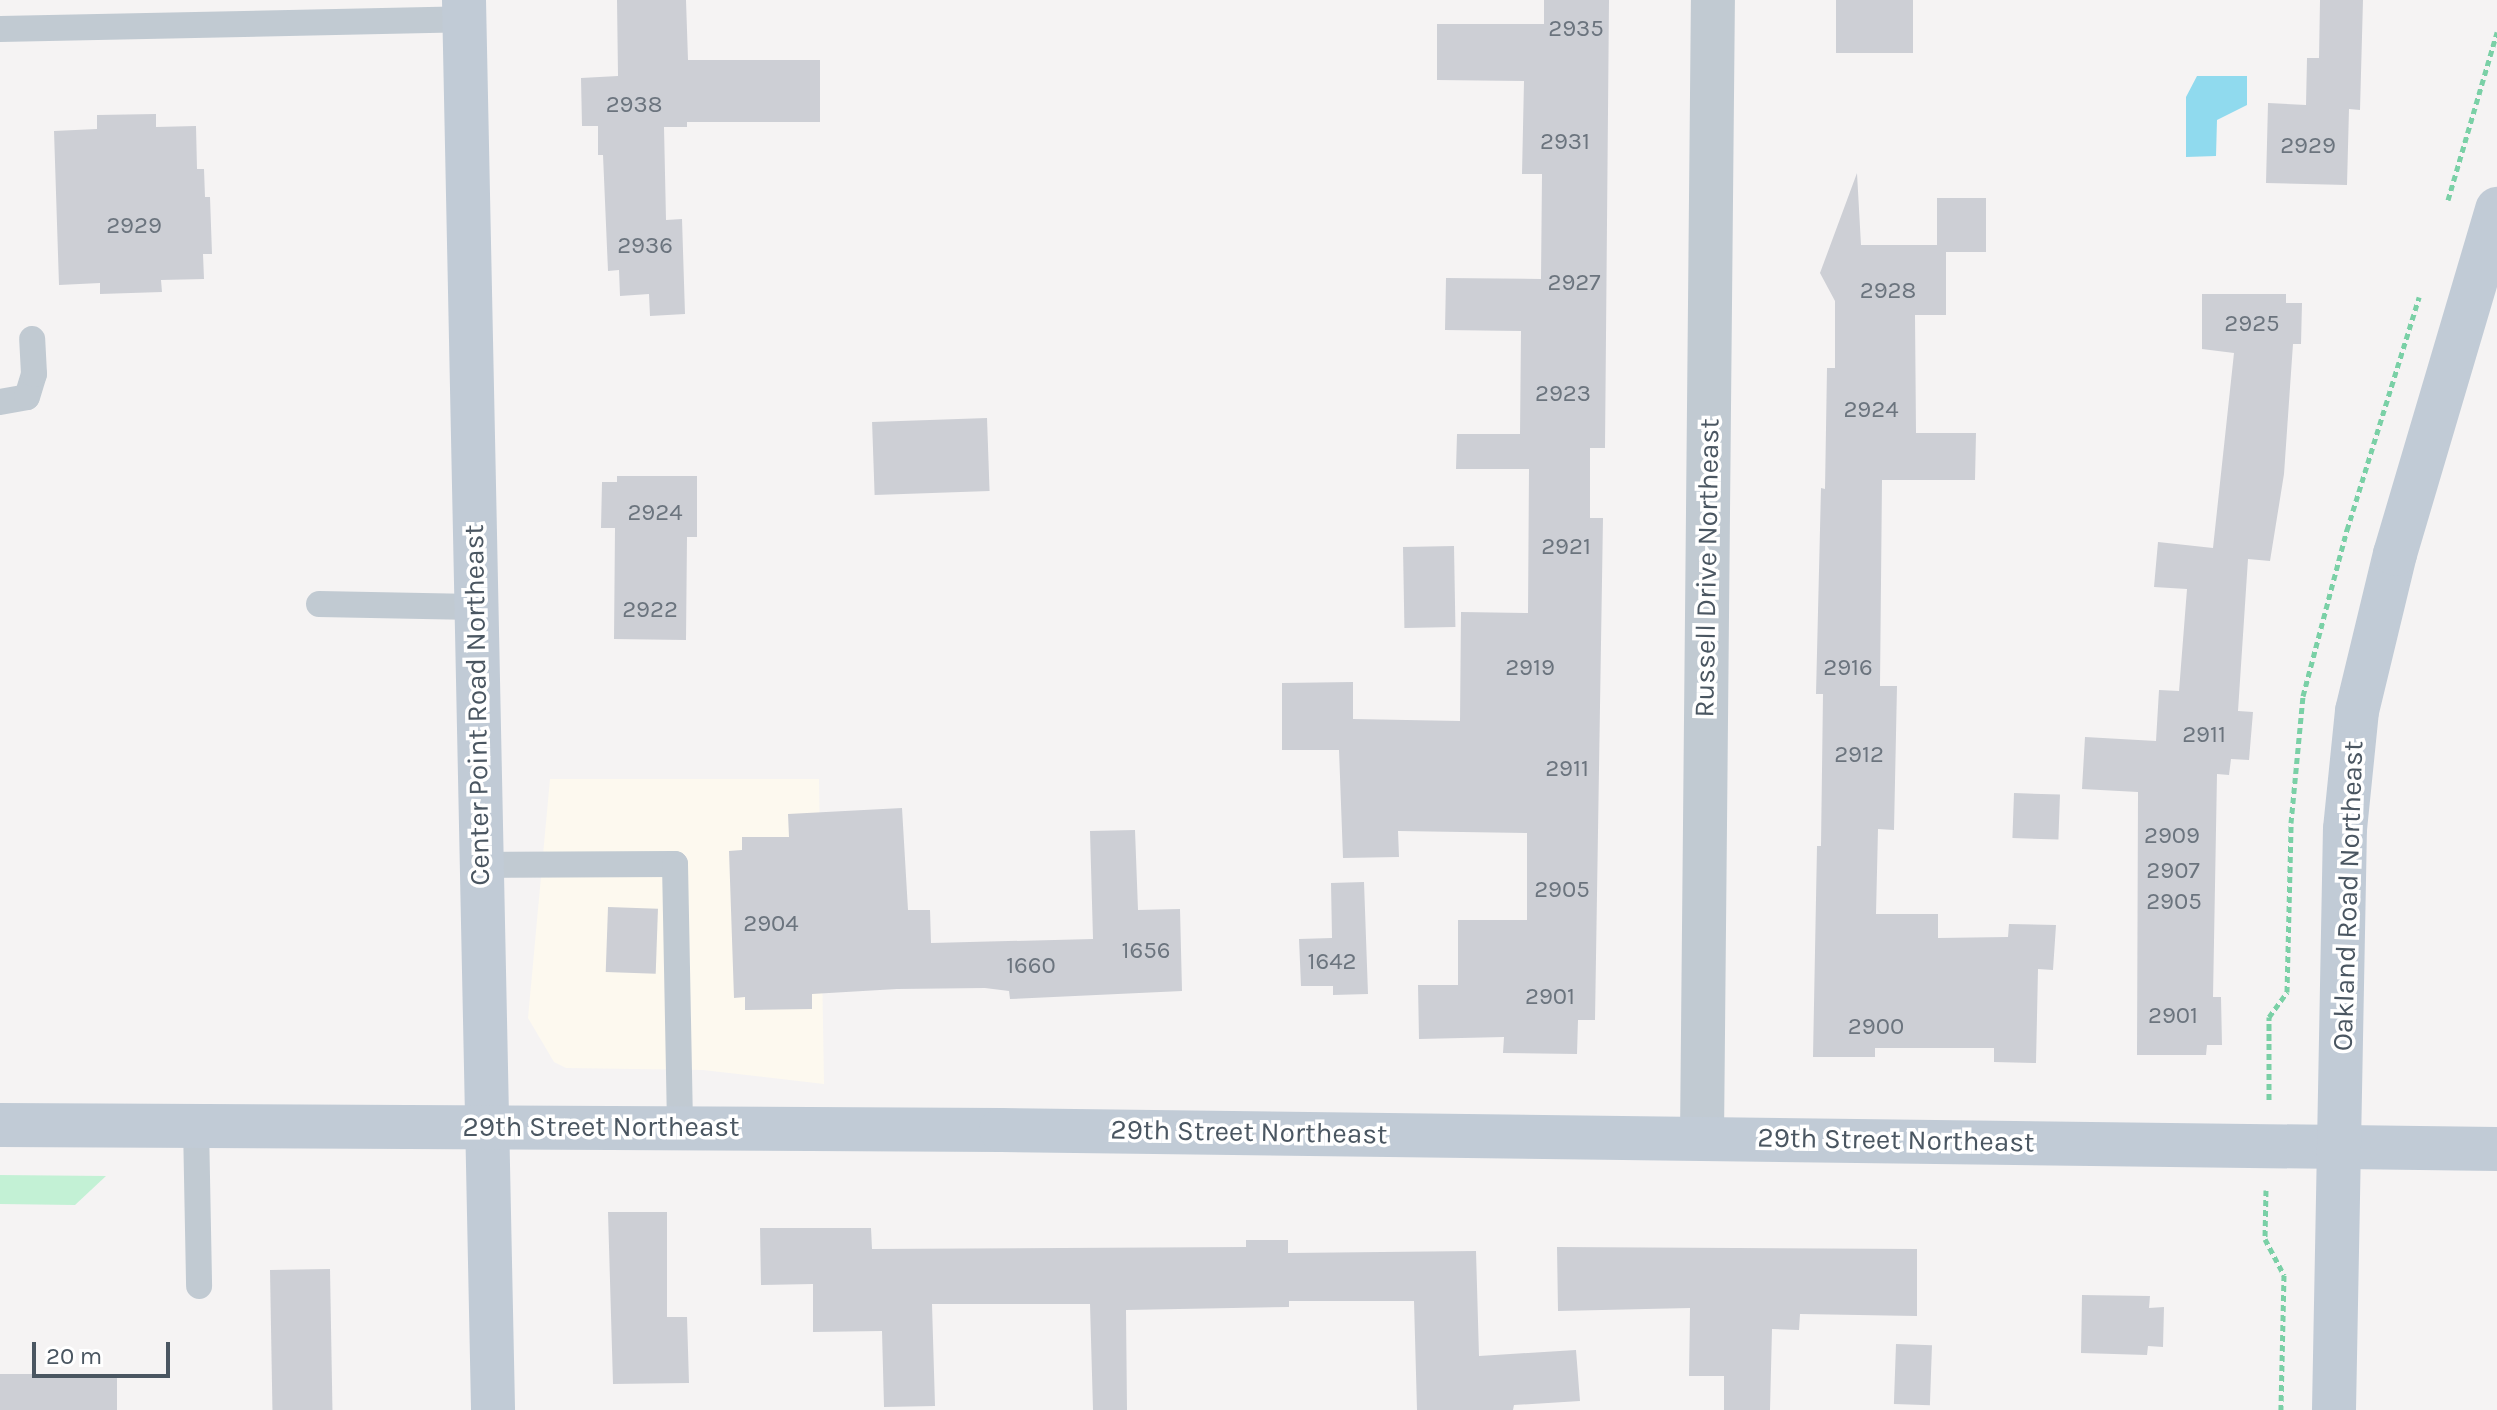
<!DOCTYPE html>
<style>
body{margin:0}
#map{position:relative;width:2497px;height:1410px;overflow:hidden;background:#f5f3f3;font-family:Karla,sans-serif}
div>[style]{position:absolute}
.commercial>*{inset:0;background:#fdf9ef}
.green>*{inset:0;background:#c3f1d5}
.water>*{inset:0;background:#90daee}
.building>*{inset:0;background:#cdcfd5;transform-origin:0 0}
.path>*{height:5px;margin-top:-2.5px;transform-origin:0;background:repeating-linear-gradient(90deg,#7ad0a6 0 6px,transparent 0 10px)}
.lane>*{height:26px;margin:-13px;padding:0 13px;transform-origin:13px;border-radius:13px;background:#c1cad2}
.street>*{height:44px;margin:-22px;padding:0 22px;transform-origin:22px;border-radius:22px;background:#c1cad2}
.secondary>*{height:44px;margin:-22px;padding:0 22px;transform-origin:22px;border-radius:22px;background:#c1cbd6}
span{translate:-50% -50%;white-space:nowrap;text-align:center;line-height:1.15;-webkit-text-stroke:7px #fff;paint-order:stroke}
.number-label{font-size:24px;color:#6b747e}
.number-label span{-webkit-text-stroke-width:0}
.street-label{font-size:28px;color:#4a5661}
.scale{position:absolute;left:32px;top:1342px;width:138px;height:36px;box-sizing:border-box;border:4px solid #4a5661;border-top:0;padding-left:10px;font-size:24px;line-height:28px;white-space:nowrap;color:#4a5661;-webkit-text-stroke:6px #fff;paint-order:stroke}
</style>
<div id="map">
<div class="commercial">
<div style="clip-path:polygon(550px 779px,819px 779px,824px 1084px,703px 1070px,566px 1068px,554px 1062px,528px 1018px)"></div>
</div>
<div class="green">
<div style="clip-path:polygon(0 1175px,106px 1176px,75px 1205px,0 1204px)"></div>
</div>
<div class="water">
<div style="clip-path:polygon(2197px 76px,2247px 76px,2247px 105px,2217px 120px,2216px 156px,2186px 157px,2186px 97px)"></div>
</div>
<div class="building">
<div style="clip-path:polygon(617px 0,686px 0,688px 60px,820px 60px,820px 122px,687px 122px,687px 127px,664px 127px,666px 220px,682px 219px,685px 314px,650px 316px,649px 294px,620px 296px,619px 270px,608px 271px,603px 155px,598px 155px,598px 126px,582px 126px,581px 78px,618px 76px)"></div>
<div style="clip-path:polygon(1544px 0,1609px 0,1605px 448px,1590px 448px,1590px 518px,1603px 518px,1595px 1020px,1578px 1020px,1577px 1054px,1503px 1053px,1504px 1037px,1419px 1039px,1418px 985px,1458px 985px,1458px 920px,1527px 920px,1527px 833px,1398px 831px,1399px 857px,1343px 858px,1339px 750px,1282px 750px,1282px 683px,1353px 682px,1353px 719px,1460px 721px,1461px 612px,1528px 613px,1529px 469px,1456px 469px,1457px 434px,1520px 434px,1521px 331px,1445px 330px,1446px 278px,1541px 279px,1542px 174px,1522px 174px,1524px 81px,1437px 80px,1437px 24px,1544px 24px)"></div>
<div style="left:1836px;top:0;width:77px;height:53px"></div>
<div style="clip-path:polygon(2320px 0,2363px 0,2360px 110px,2349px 109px,2347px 185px,2266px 183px,2268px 103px,2306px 105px,2307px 58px,2319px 58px)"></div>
<div style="clip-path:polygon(156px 114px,156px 127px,196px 126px,197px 169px,204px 169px,205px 197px,210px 197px,212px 254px,203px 254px,204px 279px,161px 280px,162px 292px,100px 294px,100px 283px,59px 285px,54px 131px,97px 129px,97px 115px)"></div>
<div style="clip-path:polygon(1857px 173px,1861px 245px,1937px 245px,1937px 198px,1986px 198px,1986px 252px,1946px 252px,1946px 315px,1915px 315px,1916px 433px,1976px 433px,1975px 480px,1882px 480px,1880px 686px,1897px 686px,1894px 830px,1878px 829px,1876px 914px,1938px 914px,1938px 938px,2008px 937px,2009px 924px,2056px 925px,2053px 970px,2038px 969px,2036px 1063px,1994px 1062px,1994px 1048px,1875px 1048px,1875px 1057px,1813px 1057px,1817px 846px,1821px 846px,1823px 694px,1816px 694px,1821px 488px,1825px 489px,1827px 368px,1835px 368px,1835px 301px,1820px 273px)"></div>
<div style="clip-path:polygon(2202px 294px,2286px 294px,2286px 303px,2302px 303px,2301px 344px,2293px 344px,2284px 474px,2270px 561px,2248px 559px,2238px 711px,2253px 712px,2249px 760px,2231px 759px,2229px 775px,2217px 774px,2213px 997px,2221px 997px,2222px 1045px,2207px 1045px,2206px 1055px,2137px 1055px,2138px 792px,2082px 789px,2085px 737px,2156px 741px,2159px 690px,2179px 691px,2187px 589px,2154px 587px,2158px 542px,2213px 548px,2234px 353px,2202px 349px)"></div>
<div style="left:987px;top:418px;width:73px;height:115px;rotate:88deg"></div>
<div style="clip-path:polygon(617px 476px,697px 476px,697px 537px,687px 537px,686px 640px,614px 639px,615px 528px,601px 528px,602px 482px,617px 482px)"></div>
<div style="left:1454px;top:546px;width:81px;height:51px;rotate:89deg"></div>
<div style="left:2014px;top:793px;width:46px;height:45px;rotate:2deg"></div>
<div style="clip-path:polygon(902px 808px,908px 910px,930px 910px,931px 943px,1093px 939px,1090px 831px,1135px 830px,1138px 910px,1180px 909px,1182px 991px,1010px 999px,1009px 991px,985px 988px,897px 989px,812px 994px,812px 1009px,745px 1010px,745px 997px,734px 998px,729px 851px,742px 850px,742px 837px,789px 837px,788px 814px)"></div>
<div style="clip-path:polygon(1364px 882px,1368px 994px,1333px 995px,1333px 986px,1301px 986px,1299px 939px,1332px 938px,1331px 883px)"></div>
<div style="left:608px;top:907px;width:50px;height:65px;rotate:2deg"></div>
<div style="clip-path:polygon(608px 1212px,667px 1212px,667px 1317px,687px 1317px,689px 1383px,613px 1384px)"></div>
<div style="clip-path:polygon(760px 1228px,871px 1228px,872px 1249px,1246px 1247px,1246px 1240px,1288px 1240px,1288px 1253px,1476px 1251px,1479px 1356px,1576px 1350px,1580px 1401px,1514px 1405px,1513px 1410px,1417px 1410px,1414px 1301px,1289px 1301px,1289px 1307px,1126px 1310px,1127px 1410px,1093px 1410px,1090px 1304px,932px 1304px,935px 1406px,884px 1407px,882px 1331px,813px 1332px,813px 1284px,761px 1285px)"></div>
<div style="clip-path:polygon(1557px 1247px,1917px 1249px,1917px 1316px,1800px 1314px,1799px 1330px,1772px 1329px,1770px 1410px,1724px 1410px,1724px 1376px,1689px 1376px,1690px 1308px,1558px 1311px)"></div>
<div style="left:330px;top:1269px;width:141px;height:60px;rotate:89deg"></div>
<div style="clip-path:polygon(2082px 1295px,2150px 1296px,2149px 1308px,2164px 1307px,2163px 1347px,2148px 1346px,2147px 1355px,2081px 1353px)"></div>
<div style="left:1896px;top:1344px;width:36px;height:60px;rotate:2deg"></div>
<div style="left:0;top:1374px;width:117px;height:36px"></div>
</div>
<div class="path">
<div style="left:2448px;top:200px;width:175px;rotate:-73.7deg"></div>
<div style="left:2269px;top:1100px;width:83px;rotate:-90deg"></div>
<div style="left:2269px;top:1017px;width:31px;rotate:-54deg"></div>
<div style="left:2287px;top:992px;width:169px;rotate:-88.6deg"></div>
<div style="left:2291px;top:823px;width:128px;rotate:-84.6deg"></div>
<div style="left:2303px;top:696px;width:172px;rotate:-75.2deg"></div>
<div style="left:2347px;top:530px;width:244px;rotate:-72.8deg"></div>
<div style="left:2266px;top:1190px;width:49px;rotate:91.2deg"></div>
<div style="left:2265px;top:1239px;width:41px;rotate:62.2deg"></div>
<div style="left:2284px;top:1275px;width:135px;rotate:91.3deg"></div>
</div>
<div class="lane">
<div style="left:0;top:29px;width:464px;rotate:-1.2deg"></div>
<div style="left:0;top:402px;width:27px;rotate:-10deg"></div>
<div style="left:27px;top:397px;width:24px;rotate:-73deg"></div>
<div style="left:34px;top:374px;width:35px;rotate:-93deg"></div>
<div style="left:319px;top:604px;width:156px;rotate:1.1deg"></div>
<div style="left:480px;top:865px;width:195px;rotate:-0.3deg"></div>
<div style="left:675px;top:864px;width:263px;rotate:88.9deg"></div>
<div style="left:196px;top:1125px;width:161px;rotate:88.9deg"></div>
</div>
<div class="street">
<div style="left:1702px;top:1137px;width:1137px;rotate:-89.45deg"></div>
</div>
<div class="secondary">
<div style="left:464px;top:0;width:1410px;rotate:88.82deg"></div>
<div style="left:0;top:1125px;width:1001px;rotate:0.29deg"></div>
<div style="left:1001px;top:1130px;width:1496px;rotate:0.73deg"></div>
<div style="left:2334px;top:1410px;width:581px;rotate:-88.92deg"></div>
<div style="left:2345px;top:829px;width:119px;rotate:-84.2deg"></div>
<div style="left:2357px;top:711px;width:162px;rotate:-76.4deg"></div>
<div style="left:2395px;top:554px;width:360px;rotate:-73.5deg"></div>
</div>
<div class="number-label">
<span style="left:1576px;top:29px">2935</span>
<span style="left:634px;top:105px">2938</span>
<span style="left:1565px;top:142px">2931</span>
<span style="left:2308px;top:146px">2929</span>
<span style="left:134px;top:226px">2929</span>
<span style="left:645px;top:246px">2936</span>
<span style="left:1574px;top:283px">2927</span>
<span style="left:1888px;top:291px">2928</span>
<span style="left:2252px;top:324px">2925</span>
<span style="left:1563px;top:394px">2923</span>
<span style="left:1871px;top:410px">2924</span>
<span style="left:655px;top:513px">2924</span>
<span style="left:1566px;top:547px">2921</span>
<span style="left:650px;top:610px">2922</span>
<span style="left:1530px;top:668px">2919</span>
<span style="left:1848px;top:668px">2916</span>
<span style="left:2204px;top:735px">2911</span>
<span style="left:1859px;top:755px">2912</span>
<span style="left:1567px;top:769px">2911</span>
<span style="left:2172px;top:836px">2909</span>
<span style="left:2173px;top:871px">2907</span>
<span style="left:1562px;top:890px">2905</span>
<span style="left:2174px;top:902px">2905</span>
<span style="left:771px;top:924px">2904</span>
<span style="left:1146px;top:951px">1656</span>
<span style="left:1332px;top:962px">1642</span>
<span style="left:1031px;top:966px">1660</span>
<span style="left:1550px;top:997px">2901</span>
<span style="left:2173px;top:1016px">2901</span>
<span style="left:1876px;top:1027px">2900</span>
</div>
<div class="street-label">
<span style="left:1707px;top:568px;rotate:-89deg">Russell Drive Northeast</span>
<span style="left:477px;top:705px;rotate:-91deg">Center Point Road Northeast</span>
<span style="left:2348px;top:896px;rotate:-88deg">Oakland Road Northeast</span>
<span style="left:601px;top:1127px">29th Street Northeast</span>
<span style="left:1249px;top:1132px;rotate:1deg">29th Street Northeast</span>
<span style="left:1896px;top:1140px;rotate:1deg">29th Street Northeast</span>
</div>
<div class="scale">20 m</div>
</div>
